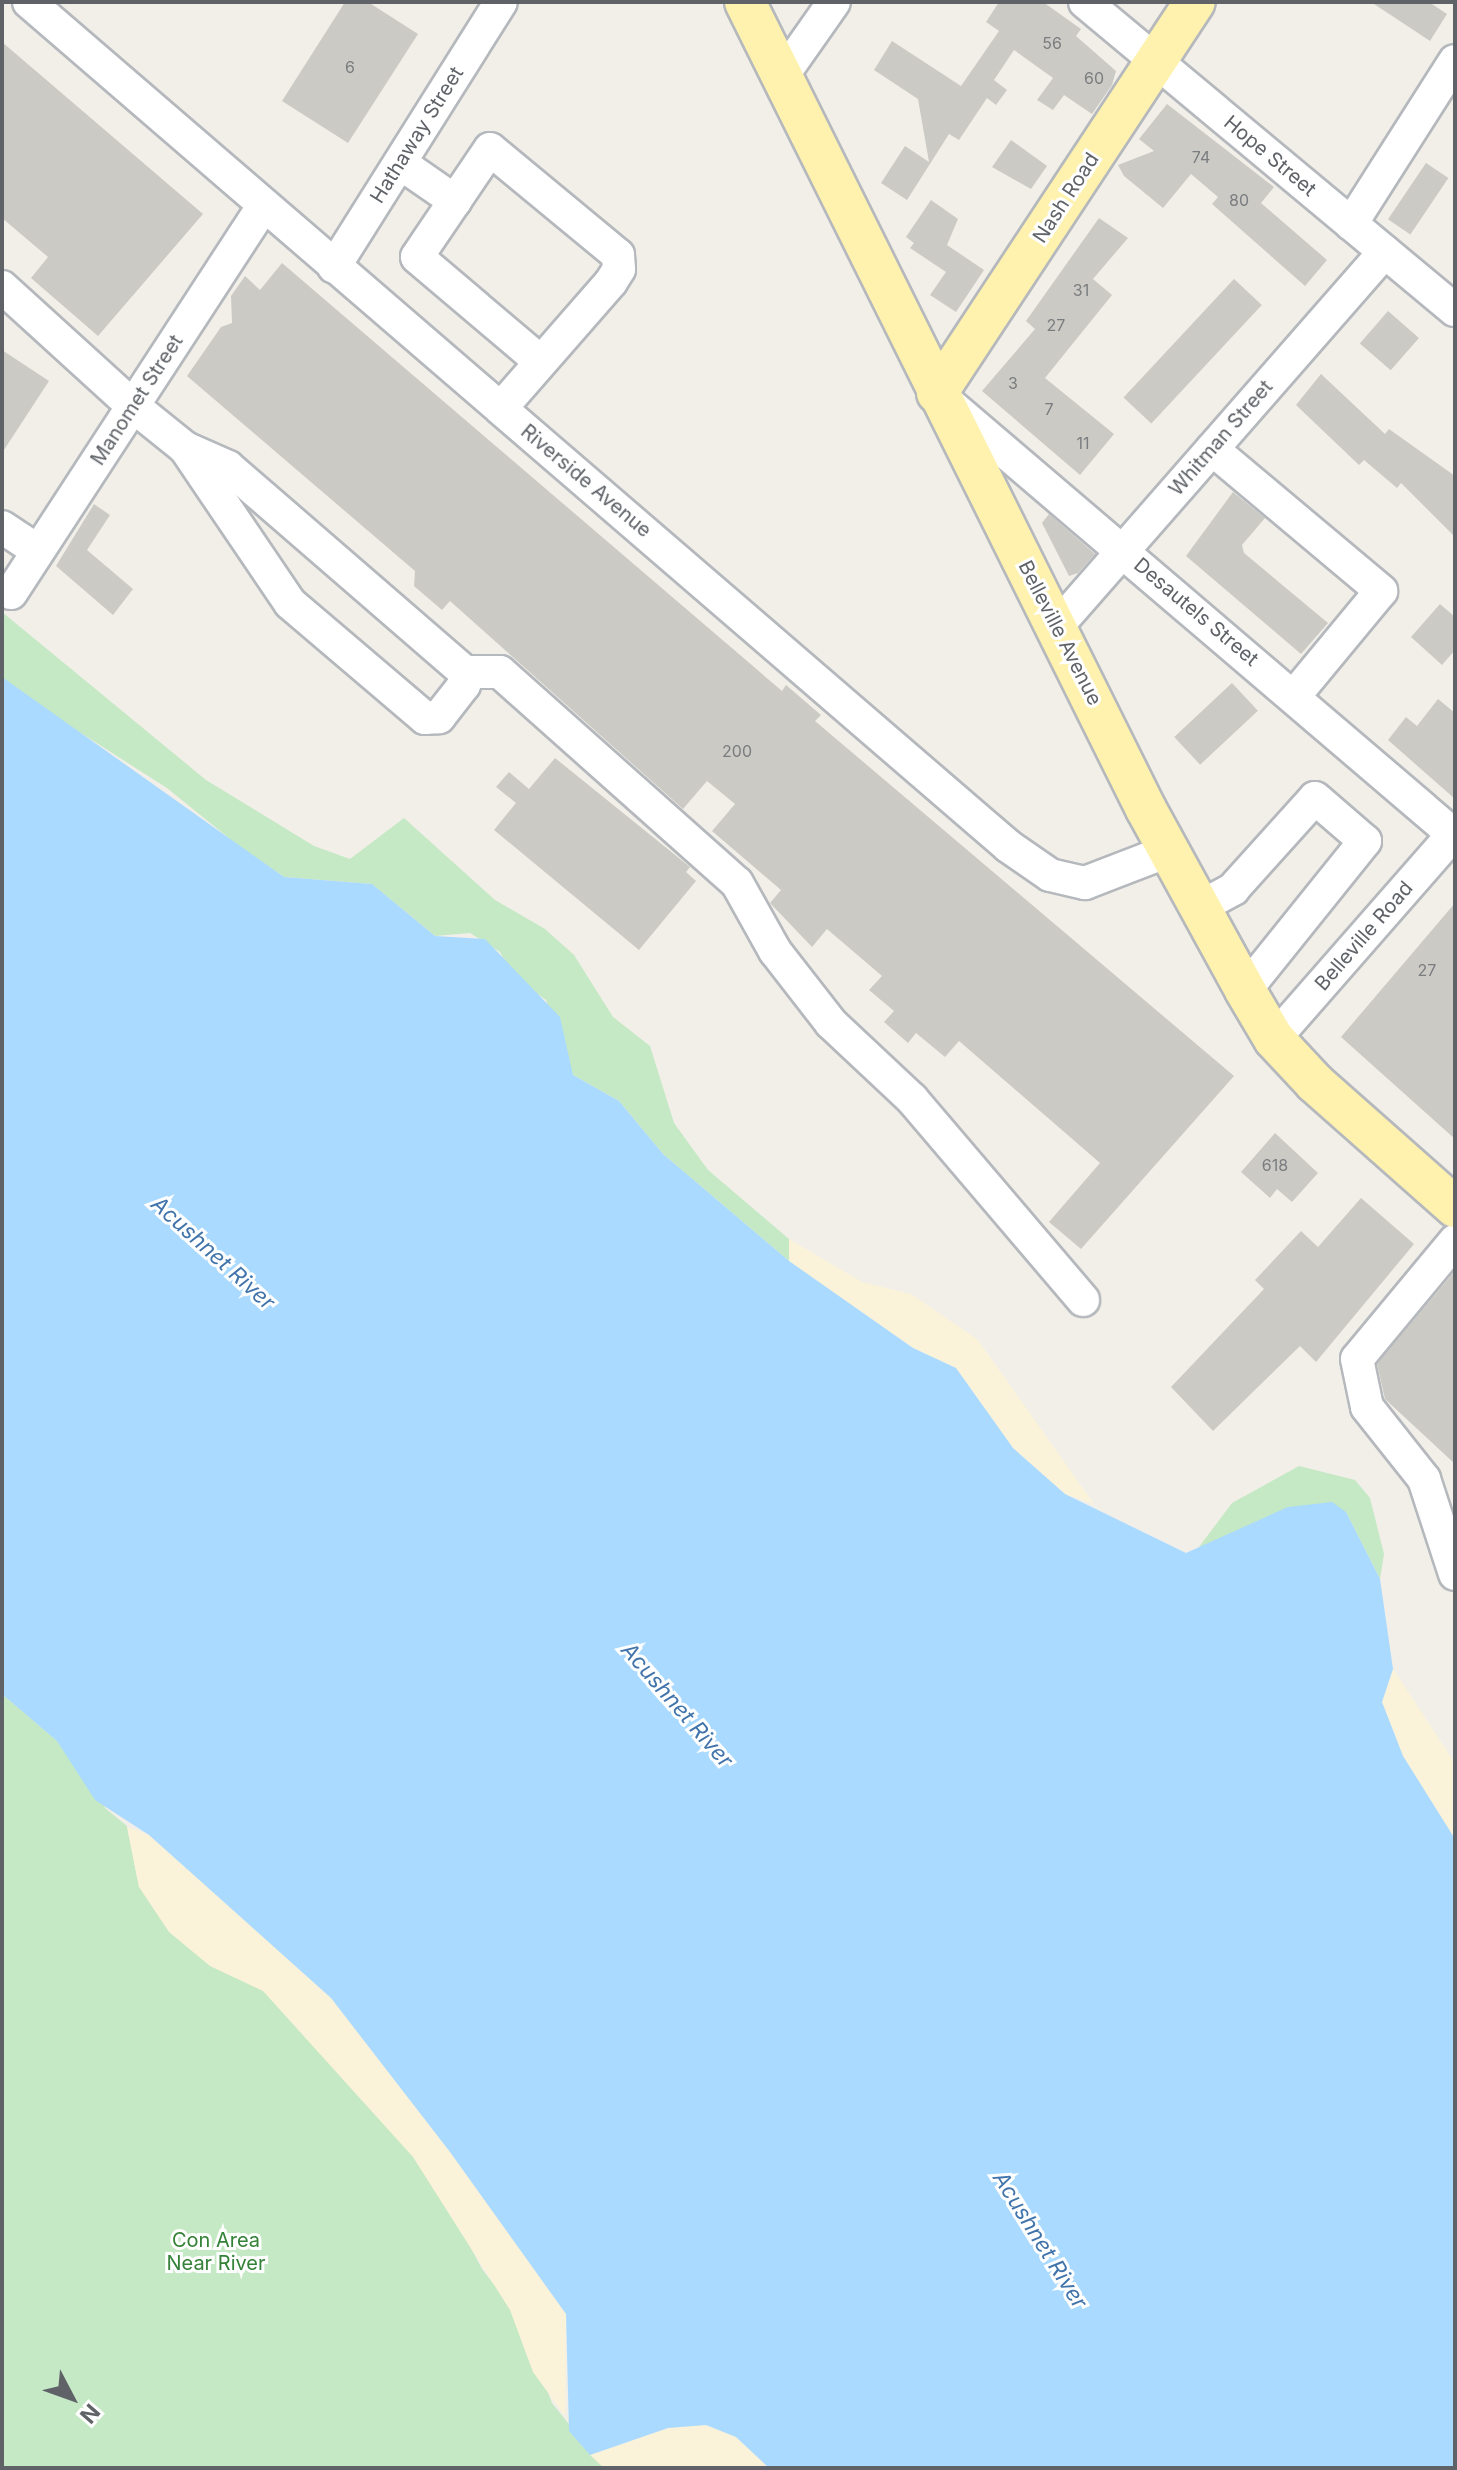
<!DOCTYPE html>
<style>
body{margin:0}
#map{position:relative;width:1457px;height:2470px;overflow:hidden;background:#f1efe8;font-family:Inter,sans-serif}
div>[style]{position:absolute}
.green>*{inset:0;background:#c5e8c5}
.sand>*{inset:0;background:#fbf3d9}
.water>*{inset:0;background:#aadaff}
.building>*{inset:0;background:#cccac5;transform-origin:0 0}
.roads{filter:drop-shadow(2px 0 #b5b8bc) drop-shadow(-2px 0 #b5b8bc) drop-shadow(0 2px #b5b8bc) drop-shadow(0 -2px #b5b8bc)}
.minor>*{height:32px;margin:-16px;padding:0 16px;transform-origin:16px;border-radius:16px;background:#fff}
.major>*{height:40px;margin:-20px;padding:0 20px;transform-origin:20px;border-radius:20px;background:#fff2af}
span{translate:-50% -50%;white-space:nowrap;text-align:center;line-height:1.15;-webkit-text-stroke:6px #fff;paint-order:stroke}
.number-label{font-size:16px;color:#7a7d7f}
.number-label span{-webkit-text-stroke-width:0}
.street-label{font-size:20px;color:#5f6368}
.park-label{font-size:20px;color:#348238}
.water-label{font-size:22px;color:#4174aa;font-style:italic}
.frame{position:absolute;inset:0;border:4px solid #5f6368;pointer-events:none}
.north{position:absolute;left:32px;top:2358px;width:80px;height:80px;-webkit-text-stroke:6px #fff;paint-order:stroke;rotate:131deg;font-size:22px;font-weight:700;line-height:32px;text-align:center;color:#5f6368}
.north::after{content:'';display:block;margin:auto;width:28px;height:36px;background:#5f6368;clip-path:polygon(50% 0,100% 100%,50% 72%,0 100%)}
</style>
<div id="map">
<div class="green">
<div style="clip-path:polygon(2px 612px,206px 780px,314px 846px,350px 859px,404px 818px,495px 900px,545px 929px,574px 955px,613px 1017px,650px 1046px,674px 1123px,708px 1170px,789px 1239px,789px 1261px,663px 1154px,619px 1101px,573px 1075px,546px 1000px,513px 976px,500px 952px,470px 933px,435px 936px,372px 884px,284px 877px,240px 847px,167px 788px,12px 689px,2px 677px)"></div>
<div style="clip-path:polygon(1299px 1466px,1355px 1480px,1370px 1498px,1384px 1554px,1380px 1579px,1346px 1512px,1199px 1547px,1232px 1503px)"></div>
<div style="clip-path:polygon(2px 1694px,67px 1749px,106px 1809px,127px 1826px,139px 1887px,264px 1984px,429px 2168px,482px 2269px,521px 2320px,552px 2403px,604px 2468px,2px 2468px)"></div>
</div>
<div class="sand">
<div style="clip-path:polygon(789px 1239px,862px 1282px,911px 1294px,978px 1340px,1094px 1504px,1065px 1494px,1013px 1448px,956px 1368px,913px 1348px,789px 1261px)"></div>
<div style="clip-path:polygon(1393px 1669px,1455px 1763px,1455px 1839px,1403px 1756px,1382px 1702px)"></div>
<div style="clip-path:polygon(127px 1827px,149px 1835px,331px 1998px,450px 2152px,566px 2314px,565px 2416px,533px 2372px,510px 2310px,413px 2157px,263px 1991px,210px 1966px,169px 1932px,139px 1887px)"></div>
<div style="clip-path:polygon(706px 2425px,736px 2437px,769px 2468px,604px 2468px,590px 2455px,668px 2428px)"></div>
</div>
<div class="water">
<div style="clip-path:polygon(2px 677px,284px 877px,372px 884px,435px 936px,485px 939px,560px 1017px,573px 1075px,619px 1101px,663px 1154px,789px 1261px,913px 1348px,956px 1368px,1013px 1448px,1065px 1494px,1186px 1553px,1288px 1507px,1332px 1502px,1346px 1512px,1380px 1579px,1393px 1669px,1382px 1702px,1403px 1756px,1455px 1839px,1455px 2468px,769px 2468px,736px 2437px,706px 2425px,668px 2428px,590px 2455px,569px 2431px,566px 2314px,450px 2152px,331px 1998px,149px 1835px,95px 1800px,57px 1741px,2px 1694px)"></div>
</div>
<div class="building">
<div style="clip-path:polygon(345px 2px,368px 2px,418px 34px,348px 143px,282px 101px)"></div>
<div style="clip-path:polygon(999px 2px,1043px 2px,1081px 29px,1076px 36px,1116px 71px,1112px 85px,1092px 114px,1064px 95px,1053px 110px,1037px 100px,1053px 78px,1014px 50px,994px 80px,1007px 90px,996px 105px,987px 98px,959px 140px,949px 134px,907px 200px,881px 183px,905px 146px,929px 162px,918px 99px,874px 70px,892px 41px,961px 86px,999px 31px,986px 22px)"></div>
<div style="clip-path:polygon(1371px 2px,1429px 2px,1447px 14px,1430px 41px)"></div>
<div style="clip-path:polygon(2px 42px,203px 214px,98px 336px,31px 278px,48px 257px,2px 218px)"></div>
<div style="clip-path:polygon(1167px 104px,1274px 187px,1261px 203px,1327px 260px,1305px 286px,1212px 204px,1218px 197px,1191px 174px,1163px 208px,1124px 176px,1118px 165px,1154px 151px,1139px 139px)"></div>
<div style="clip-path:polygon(1011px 140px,1047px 166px,1031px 189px,992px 167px)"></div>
<div style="left:1426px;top:163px;width:27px;height:68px;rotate:34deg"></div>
<div style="clip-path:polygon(931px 200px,958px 219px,947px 245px,984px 270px,956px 312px,930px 295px,946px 272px,910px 248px,914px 243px,906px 237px)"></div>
<div style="clip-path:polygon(1099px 218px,1128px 238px,1093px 279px,1112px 295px,1045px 378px,1114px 434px,1080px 475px,982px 391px,1035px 329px,1026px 321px)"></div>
<div style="clip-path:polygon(282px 263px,782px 691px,786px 685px,821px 715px,815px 721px,1234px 1076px,1081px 1249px,1049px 1222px,1100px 1163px,959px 1041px,945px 1057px,916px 1033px,908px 1043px,884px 1022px,894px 1011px,869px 990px,882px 976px,827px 929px,812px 947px,770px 903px,781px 890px,712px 831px,735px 804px,707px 781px,683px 809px,450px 601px,442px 610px,414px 586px,415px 571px,187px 376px,221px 327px,232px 323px,231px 296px,245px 276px,260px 290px)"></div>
<div style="left:1234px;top:279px;width:38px;height:162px;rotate:43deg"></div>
<div style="left:1388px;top:311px;width:41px;height:43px;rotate:41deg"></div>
<div style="clip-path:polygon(2px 350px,49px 381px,2px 453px)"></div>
<div style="clip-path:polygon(1321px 374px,1385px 434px,1389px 429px,1455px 476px,1455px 537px,1401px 483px,1397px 488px,1364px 460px,1359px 465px,1296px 405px)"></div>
<div style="clip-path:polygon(1233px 492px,1265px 518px,1242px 545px,1244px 553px,1328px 623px,1301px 654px,1186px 556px)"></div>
<div style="clip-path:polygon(94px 504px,110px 515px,87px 550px,133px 589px,113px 615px,56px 566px)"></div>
<div style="clip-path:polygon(1049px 514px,1095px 554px,1078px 573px,1069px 576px,1042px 523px)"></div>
<div style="clip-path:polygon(1440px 604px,1455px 617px,1455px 650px,1442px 665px,1411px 637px)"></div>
<div style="left:1232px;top:683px;width:38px;height:79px;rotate:47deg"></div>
<div style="clip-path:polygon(1438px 699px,1455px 713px,1455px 799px,1388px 740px,1406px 717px,1417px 726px)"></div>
<div style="clip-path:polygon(555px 758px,690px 867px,686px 872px,696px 881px,639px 950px,494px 830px,516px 803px,496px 787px,509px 772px,529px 789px)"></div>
<div style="clip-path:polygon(1455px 903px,1455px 1139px,1341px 1037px)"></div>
<div style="clip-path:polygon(1275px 1133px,1318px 1173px,1292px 1202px,1277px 1189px,1270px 1198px,1241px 1172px)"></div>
<div style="clip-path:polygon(1361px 1198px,1414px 1244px,1316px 1362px,1300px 1346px,1213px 1431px,1171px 1387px,1264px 1289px,1255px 1280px,1301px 1231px,1318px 1247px)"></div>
<div style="clip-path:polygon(1455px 1271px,1455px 1464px,1385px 1399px,1377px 1364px)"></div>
</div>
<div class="roads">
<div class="minor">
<div style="left:29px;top:2px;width:1293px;rotate:40.76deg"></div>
<div style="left:1008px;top:846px;width:51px;rotate:34.6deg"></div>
<div style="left:1050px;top:875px;width:36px;rotate:13deg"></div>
<div style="left:1085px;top:883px;width:89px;rotate:-21.1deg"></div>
<div style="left:1085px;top:2px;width:481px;rotate:39.8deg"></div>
<div style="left:782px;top:76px;width:90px;rotate:-54.9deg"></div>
<div style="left:400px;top:163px;width:67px;rotate:34.6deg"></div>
<div style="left:1351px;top:224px;width:193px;rotate:-57.5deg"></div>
<div style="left:334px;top:267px;width:313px;rotate:-57.8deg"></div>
<div style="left:2px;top:287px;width:177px;rotate:42.3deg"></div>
<div style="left:133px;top:406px;width:67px;rotate:38.9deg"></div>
<div style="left:185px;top:448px;width:47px;rotate:23.8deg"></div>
<div style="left:228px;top:467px;width:313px;rotate:40.9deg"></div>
<div style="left:465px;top:672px;width:13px;rotate:94deg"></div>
<div style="left:464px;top:685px;width:41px;rotate:128deg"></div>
<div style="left:439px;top:717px;width:14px;rotate:176deg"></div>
<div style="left:425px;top:718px;width:177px;rotate:-139.6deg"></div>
<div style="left:290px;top:603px;width:187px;rotate:-124.1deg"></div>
<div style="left:948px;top:403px;width:664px;rotate:40.48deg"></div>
<div style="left:501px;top:408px;width:167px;rotate:-48.9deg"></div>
<div style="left:611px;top:282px;width:15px;rotate:-58deg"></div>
<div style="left:619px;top:269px;width:14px;rotate:-94deg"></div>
<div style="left:618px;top:255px;width:166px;rotate:-140.4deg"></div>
<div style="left:490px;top:149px;width:130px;rotate:124.1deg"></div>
<div style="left:417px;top:257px;width:162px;rotate:40.3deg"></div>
<div style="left:1212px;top:449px;width:221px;rotate:40deg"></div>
<div style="left:1381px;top:591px;width:135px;rotate:129.6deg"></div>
<div style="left:2px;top:527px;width:43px;rotate:33.7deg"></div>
<div style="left:11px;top:593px;width:461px;rotate:-56.9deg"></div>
<div style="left:1058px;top:625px;width:496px;rotate:-48.8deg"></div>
<div style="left:465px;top:672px;width:35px"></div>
<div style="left:500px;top:672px;width:317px;rotate:41.7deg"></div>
<div style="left:737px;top:883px;width:78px;rotate:60.8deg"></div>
<div style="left:775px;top:951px;width:91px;rotate:52.1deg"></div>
<div style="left:831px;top:1023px;width:111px;rotate:43.2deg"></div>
<div style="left:912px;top:1099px;width:264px;rotate:49.6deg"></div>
<div style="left:1198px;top:908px;width:40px;rotate:-28deg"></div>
<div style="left:1233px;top:889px;width:122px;rotate:-48deg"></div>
<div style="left:1315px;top:798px;width:66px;rotate:40.7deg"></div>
<div style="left:1365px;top:841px;width:191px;rotate:128.8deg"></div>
<div style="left:1274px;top:1039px;width:275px;rotate:-48.8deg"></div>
<div style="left:1455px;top:1241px;width:153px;rotate:129.7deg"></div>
<div style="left:1357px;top:1359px;width:49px;rotate:78.2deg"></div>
<div style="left:1367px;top:1407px;width:92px;rotate:51.6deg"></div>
<div style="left:1424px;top:1479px;width:100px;rotate:71.9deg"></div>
</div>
<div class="major">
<div style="left:745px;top:2px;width:901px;rotate:63.58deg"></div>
<div style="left:1146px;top:809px;width:206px;rotate:61.3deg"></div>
<div style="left:1245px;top:990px;width:57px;rotate:59.4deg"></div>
<div style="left:1274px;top:1039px;width:60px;rotate:47deg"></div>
<div style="left:1315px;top:1083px;width:187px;rotate:41.5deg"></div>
<div style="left:937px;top:393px;width:468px;rotate:-56.6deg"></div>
</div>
</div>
<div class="number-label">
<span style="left:1052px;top:43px">56</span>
<span style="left:350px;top:67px">6</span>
<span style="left:1094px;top:78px">60</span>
<span style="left:1201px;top:157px">74</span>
<span style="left:1239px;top:200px">80</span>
<span style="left:1081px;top:290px">31</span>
<span style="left:1056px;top:325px">27</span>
<span style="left:1013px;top:383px">3</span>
<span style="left:1049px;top:409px">7</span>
<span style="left:1083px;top:443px">11</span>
<span style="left:737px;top:751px">200</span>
<span style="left:1427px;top:970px">27</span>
<span style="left:1275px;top:1165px">618</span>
</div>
<div class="street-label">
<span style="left:417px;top:135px;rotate:-58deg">Hathaway Street</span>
<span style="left:1270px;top:156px;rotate:40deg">Hope Street</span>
<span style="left:1066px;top:198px;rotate:-57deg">Nash Road</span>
<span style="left:137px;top:400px;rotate:-57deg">Manomet Street</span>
<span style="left:1221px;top:438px;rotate:-49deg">Whitman Street</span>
<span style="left:586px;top:481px;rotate:40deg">Riverside Avenue</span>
<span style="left:1196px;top:612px;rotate:40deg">Desautels Street</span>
<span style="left:1060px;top:633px;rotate:63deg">Belleville Avenue</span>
<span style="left:1364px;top:936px;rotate:-49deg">Belleville Road</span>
</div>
<div class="park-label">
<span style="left:216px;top:2252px">Con Area<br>Near River</span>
</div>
<div class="water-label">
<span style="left:213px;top:1253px;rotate:42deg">Acushnet River</span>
<span style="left:677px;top:1705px;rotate:49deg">Acushnet River</span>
<span style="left:1040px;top:2240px;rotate:58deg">Acushnet River</span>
</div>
<div class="frame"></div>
<div class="north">N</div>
</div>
